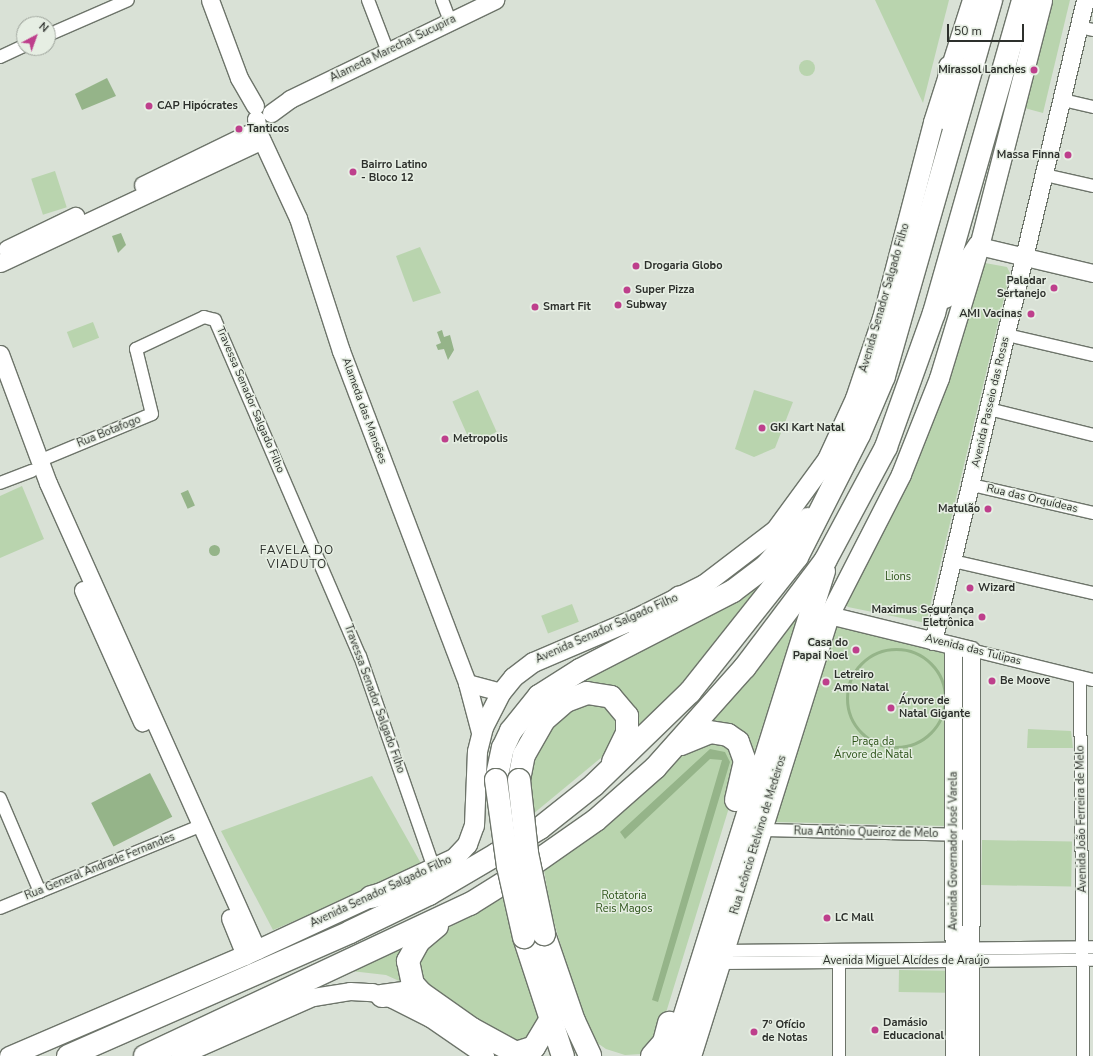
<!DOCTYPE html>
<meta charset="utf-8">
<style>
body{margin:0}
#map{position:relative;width:1093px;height:1056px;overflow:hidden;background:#d9e1d6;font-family:"Nunito Sans",sans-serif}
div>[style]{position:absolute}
.green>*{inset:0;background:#b9d4ae;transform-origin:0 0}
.round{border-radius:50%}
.water>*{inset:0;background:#95b489;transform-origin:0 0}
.stream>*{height:3px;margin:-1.5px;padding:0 1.5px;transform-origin:1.5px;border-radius:1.5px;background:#95b489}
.stream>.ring{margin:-1.5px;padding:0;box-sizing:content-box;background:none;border:3px solid #95b489;border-radius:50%}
.roads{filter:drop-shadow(1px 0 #6d746a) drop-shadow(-1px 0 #6d746a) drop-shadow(0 1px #6d746a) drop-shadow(0 -1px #6d746a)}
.street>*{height:12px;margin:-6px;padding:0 6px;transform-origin:6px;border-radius:6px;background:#fff}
.secondary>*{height:17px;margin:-8.5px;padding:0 8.5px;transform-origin:8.5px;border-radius:8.5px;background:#fff}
.primary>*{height:19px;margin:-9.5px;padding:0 9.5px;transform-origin:9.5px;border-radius:9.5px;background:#fff}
.highway>*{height:22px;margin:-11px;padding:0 11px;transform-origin:11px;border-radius:11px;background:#fff}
.bridges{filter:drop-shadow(1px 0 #6d746a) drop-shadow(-1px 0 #6d746a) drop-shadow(0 1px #6d746a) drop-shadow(0 -1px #6d746a)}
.highway-bridge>*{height:22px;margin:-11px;padding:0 11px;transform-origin:11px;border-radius:11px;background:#fff}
.dots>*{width:11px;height:11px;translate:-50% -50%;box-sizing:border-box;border:2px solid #e6eee3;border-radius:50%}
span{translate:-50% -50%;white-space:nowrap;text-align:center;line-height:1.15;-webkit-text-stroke:3px #e6eee3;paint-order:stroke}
.street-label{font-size:11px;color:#2d302c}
.poi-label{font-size:11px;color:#2d302c;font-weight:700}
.right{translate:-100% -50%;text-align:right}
.left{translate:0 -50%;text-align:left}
.park-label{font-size:11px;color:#2c5318}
.neighbourhood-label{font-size:12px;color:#2d302c;letter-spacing:1px}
.north{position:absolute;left:16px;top:16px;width:40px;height:40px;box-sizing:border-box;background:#e6eee3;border:1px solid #9ca29a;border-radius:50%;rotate:41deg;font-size:11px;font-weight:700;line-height:16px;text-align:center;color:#2d302c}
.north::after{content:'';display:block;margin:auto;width:14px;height:18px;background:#be3f8c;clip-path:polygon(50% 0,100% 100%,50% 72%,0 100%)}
.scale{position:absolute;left:947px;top:24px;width:77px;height:18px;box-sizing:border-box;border:2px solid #2d302c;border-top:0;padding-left:5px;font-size:12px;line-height:14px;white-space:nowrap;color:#2d302c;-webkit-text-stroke:3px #e6eee3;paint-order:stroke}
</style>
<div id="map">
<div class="green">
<div style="clip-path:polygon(875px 0,949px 0,923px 103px)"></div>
<div style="clip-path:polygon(1048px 0,1070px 0,1043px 113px,1017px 106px)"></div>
<div class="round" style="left:799px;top:60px;width:16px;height:16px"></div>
<div style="left:55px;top:171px;width:38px;height:25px;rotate:72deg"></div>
<div style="clip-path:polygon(420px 247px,441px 293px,413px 302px,396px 256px)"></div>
<div style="clip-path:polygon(985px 263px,1007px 267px,1010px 273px,926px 623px,848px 607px,844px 603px,944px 388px)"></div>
<div style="left:93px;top:322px;width:17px;height:28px;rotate:69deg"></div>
<div style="left:478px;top:390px;width:46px;height:28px;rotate:66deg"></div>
<div style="clip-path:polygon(754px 390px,793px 402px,775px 448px,754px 457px,735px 449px)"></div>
<div style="clip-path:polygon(22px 486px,44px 539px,0 558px,0 496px)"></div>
<div style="clip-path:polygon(799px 550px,635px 739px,633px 708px,624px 694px,605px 684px,588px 684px,546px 707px,515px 804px,508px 806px,506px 772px,513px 742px,548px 697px)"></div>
<div style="clip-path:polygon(805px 596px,751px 762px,701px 727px)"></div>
<div style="left:572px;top:604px;width:19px;height:33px;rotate:69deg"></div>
<div style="clip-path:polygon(831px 623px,951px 652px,947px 826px,774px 822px)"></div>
<div style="clip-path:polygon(599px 698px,622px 720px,608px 752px,533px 814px,527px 787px,529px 761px,563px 711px)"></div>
<div style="clip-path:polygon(1028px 729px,1071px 731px,1073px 748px,1027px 748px)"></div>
<div style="clip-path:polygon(721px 737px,743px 762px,657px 1042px,641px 1054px,625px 1055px,606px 1049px,593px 1040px,584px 1024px,551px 912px,544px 870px,578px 846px,692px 747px)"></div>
<div style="clip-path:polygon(372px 776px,423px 867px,273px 930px,221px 831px)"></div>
<div style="left:982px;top:840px;width:90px;height:45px;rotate:1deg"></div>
<div style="clip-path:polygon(507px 896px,542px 1016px,538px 1030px,518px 1046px,422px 990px,413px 959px,424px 941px)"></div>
<div style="clip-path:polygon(414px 937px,408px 985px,386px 975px,351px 971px)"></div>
<div style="left:899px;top:970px;width:48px;height:22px;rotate:1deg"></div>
</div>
<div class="water">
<div style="clip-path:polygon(107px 78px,116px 96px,82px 110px,75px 94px)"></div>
<div style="clip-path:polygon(121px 233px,126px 245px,118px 253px,112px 236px)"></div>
<div style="clip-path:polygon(442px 330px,444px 337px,450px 335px,454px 350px,448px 360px,444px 349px,438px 350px,436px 345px,441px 343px,437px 332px)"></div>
<div style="left:188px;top:490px;width:17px;height:8px;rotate:66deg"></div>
<div class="round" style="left:208.5px;top:544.5px;width:11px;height:11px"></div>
<div style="clip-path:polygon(710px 749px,725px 752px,730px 762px,658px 1002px,652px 1000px,722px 760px,710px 759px,625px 839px,620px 832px)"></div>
<div style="left:150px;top:773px;width:49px;height:66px;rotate:63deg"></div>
</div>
<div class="stream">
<div class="ring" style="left:847px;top:649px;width:95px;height:95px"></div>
</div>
<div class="roads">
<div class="street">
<div style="left:368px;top:0;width:56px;rotate:69deg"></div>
<div style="left:442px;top:0;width:22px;rotate:69deg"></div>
<div style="left:1079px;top:27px;width:14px;rotate:12deg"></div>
<div style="left:48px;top:35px;width:87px;rotate:-23.6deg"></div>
<div style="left:0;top:57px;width:26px;rotate:-25deg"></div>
<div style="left:1063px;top:100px;width:31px;rotate:13deg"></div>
<div style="left:1045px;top:175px;width:49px;rotate:12.9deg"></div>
<div style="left:1007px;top:335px;width:88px;rotate:13.1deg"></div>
<div style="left:989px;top:409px;width:107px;rotate:14deg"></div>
<div style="left:39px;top:461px;width:122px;rotate:-22.6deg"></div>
<div style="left:152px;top:414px;width:67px;rotate:-103.8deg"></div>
<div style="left:136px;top:349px;width:75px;rotate:-25.2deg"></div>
<div style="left:204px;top:317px;width:11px;rotate:15deg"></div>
<div style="left:215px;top:320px;width:366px;rotate:66.7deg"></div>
<div style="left:360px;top:656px;width:225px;rotate:70.8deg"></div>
<div style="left:0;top:483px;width:34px;rotate:-21deg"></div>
<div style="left:972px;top:485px;width:124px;rotate:13deg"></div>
<div style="left:953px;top:561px;width:144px;rotate:12.9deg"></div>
<div style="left:971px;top:650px;width:126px;rotate:13.8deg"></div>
<div style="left:1080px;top:677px;width:379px;rotate:89.5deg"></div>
<div style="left:0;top:798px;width:102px;rotate:66.9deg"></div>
<div style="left:761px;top:830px;width:199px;rotate:1.4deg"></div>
<div style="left:0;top:908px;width:216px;rotate:-22.3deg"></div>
<div style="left:723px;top:951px;width:370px;rotate:-0.6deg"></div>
<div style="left:720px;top:963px;width:373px;rotate:-0.5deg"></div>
<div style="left:839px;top:1056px;width:103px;rotate:-90deg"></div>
</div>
<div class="secondary">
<div style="left:210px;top:0;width:83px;rotate:69.6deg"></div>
<div style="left:239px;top:78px;width:32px;rotate:60deg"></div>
<div style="left:271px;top:113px;width:24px;rotate:-36deg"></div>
<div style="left:290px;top:99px;width:228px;rotate:-25.8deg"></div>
<div style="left:256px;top:119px;width:15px;rotate:79deg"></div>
<div style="left:259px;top:134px;width:93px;rotate:65.1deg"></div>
<div style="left:298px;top:218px;width:140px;rotate:72.1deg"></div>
<div style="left:341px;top:351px;width:355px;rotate:69.2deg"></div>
<div style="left:467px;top:683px;width:55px;rotate:75.2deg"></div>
<div style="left:143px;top:185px;width:128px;rotate:-26deg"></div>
<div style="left:979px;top:246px;width:117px;rotate:13.3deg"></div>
<div style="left:7px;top:249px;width:76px;rotate:-25.9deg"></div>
<div style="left:0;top:263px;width:289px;rotate:-25.1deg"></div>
<div style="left:0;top:354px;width:138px;rotate:69.6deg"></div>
<div style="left:48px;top:483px;width:512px;rotate:65.89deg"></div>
<div style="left:83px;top:590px;width:145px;rotate:65.9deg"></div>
<div style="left:829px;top:615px;width:146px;rotate:13.8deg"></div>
<div style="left:971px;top:650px;width:406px;rotate:90.1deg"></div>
<div style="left:933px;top:641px;width:659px;rotate:-76.66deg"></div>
<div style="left:953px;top:646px;width:410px;rotate:89.9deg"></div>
<div style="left:467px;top:683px;width:35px;rotate:15deg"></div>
<div style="left:230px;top:918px;width:40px;rotate:68deg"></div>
<div style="left:179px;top:1056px;width:146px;rotate:-23.8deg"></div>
<div style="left:313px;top:997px;width:37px;rotate:-9deg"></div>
<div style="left:350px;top:991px;width:22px;rotate:3deg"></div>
<div style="left:372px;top:992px;width:21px;rotate:19deg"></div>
<div style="left:392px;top:999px;width:42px;rotate:26.6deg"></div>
<div style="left:430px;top:1018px;width:67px;rotate:34.6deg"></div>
</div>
<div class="primary">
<div style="left:9px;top:1056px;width:257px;rotate:-23.2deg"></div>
<div style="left:245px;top:955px;width:230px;rotate:-24.9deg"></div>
<div style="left:454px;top:858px;width:19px;rotate:-47deg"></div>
<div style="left:467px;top:844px;width:20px;rotate:-70deg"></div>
<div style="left:474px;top:825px;width:74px;rotate:-87.7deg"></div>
<div style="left:477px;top:751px;width:25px;rotate:-76deg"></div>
<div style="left:483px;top:727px;width:39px;rotate:-63deg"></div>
<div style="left:501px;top:692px;width:19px;rotate:-51deg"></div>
<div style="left:513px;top:677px;width:25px;rotate:-37deg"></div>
<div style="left:533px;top:662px;width:112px;rotate:-23.1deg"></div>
<div style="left:636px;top:618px;width:76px;rotate:-26.6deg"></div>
<div style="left:704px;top:584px;width:89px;rotate:-37.3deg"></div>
<div style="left:775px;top:530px;width:88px;rotate:-53.8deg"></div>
<div style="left:827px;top:459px;width:67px;rotate:-65.3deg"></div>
<div style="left:855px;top:398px;width:84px;rotate:-71.4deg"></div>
<div style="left:882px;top:318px;width:203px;rotate:-75.4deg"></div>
<div style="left:933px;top:122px;width:128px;rotate:-72.3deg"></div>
<div style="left:691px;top:1056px;width:462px;rotate:-72.6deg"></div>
<div style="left:829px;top:615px;width:158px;rotate:-62.9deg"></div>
<div style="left:901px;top:474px;width:103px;rotate:-68.4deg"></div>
<div style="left:939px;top:378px;width:138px;rotate:-73.1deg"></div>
<div style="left:979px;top:246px;width:254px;rotate:-75.6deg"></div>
</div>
<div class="highway">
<div style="left:947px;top:119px;width:52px;rotate:-86.7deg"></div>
<div style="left:945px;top:297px;width:61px;rotate:-56.3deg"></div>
<div style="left:640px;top:631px;width:52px;rotate:-40.4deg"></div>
<div style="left:681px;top:744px;width:31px;rotate:-22deg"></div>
<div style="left:710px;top:732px;width:18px;rotate:9deg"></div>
<div style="left:728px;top:735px;width:12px;rotate:35deg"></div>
<div style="left:738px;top:742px;width:20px;rotate:70deg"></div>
<div style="left:745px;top:761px;width:40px;rotate:103deg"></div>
<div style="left:496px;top:780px;width:33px;rotate:-78deg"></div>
<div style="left:503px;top:748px;width:19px;rotate:-65deg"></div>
<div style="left:511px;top:731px;width:45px;rotate:-51.3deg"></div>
<div style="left:539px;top:696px;width:49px;rotate:-32.4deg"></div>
<div style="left:580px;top:670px;width:172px;rotate:-27.3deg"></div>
<div style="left:733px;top:591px;width:41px;rotate:-37.1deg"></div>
<div style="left:766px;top:566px;width:63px;rotate:-48.2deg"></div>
<div style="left:519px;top:780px;width:25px;rotate:-79deg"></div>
<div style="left:524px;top:755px;width:40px;rotate:-60.3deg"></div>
<div style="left:544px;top:720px;width:29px;rotate:-41deg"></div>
<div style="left:566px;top:701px;width:22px;rotate:-21deg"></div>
<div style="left:587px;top:693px;width:24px;rotate:9deg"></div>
<div style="left:611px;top:697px;width:25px;rotate:50deg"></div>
<div style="left:627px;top:716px;width:17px;rotate:90deg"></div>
<div style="left:627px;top:733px;width:32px;rotate:116deg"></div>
<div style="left:371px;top:897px;width:72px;rotate:-15.4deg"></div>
<div style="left:437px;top:926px;width:23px;rotate:140deg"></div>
<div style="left:419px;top:941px;width:23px;rotate:119deg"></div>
<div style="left:408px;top:961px;width:24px;rotate:78deg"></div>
<div style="left:413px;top:984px;width:12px;rotate:48deg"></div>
<div style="left:421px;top:993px;width:62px;rotate:35.2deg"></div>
<div style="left:472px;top:1029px;width:50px;rotate:28.6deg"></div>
<div style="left:516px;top:1053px;width:19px;rotate:-18deg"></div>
<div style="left:534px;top:1047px;width:33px;rotate:-59deg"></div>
<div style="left:544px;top:934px;width:92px;rotate:71deg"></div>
<div style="left:574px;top:1021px;width:38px;rotate:65deg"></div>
<div style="left:524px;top:937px;width:125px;rotate:71.9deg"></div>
<div style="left:382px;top:996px;width:22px;rotate:-8deg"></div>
<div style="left:404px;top:993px;width:26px;rotate:29deg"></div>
<div style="left:68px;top:1056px;width:308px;rotate:-23.7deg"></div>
<div style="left:350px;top:932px;width:88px;rotate:-25.7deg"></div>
<div style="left:429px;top:894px;width:79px;rotate:-30.5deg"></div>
<div style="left:497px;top:854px;width:50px;rotate:-31.2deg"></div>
<div style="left:540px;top:828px;width:69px;rotate:-38.5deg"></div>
<div style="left:594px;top:785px;width:134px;rotate:-44.1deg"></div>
<div style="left:690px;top:692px;width:172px;rotate:-51.6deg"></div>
<div style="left:797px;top:557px;width:137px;rotate:-63.1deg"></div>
<div style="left:859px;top:435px;width:64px;rotate:-67deg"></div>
<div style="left:884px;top:376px;width:391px;rotate:-74.1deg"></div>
<div style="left:145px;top:1056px;width:359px;rotate:-25.1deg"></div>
<div style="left:470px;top:904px;width:66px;rotate:-32deg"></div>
<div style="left:526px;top:869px;width:85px;rotate:-35deg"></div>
<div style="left:596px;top:820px;width:79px;rotate:-41.4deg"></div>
<div style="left:655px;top:768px;width:135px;rotate:-48.3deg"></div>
<div style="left:745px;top:667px;width:133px;rotate:-53deg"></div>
<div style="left:825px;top:561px;width:129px;rotate:-61.8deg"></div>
<div style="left:886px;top:447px;width:142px;rotate:-70.3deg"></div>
<div style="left:934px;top:313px;width:325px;rotate:-74.1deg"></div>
<div style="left:652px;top:1056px;width:18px;rotate:-49deg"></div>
<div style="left:664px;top:1042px;width:20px;rotate:-75deg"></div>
<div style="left:672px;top:1056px;width:508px;rotate:-72.6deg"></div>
</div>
</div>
<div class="bridges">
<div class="highway-bridge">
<div style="left:496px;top:780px;width:87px;rotate:82.1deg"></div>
<div style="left:508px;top:866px;width:73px;rotate:77.3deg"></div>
<div style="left:519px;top:780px;width:73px;rotate:83.7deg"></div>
<div style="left:527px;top:853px;width:83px;rotate:78.1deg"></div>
</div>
</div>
<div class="dots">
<div style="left:1034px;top:70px;background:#be3f8c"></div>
<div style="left:149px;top:106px;background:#be3f8c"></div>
<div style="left:239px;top:129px;background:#be3f8c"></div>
<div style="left:1068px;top:155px;background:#be3f8c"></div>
<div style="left:353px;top:172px;background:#be3f8c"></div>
<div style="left:636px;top:266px;background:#be3f8c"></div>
<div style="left:1054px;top:288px;background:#be3f8c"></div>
<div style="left:627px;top:290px;background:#be3f8c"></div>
<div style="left:618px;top:305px;background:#be3f8c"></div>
<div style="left:535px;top:307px;background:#be3f8c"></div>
<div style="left:1031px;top:314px;background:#be3f8c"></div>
<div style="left:762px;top:428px;background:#be3f8c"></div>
<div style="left:445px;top:439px;background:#be3f8c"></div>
<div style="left:988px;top:509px;background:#be3f8c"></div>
<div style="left:970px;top:588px;background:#be3f8c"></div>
<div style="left:982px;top:617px;background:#be3f8c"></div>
<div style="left:856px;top:650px;background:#be3f8c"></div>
<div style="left:992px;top:681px;background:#be3f8c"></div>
<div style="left:826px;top:682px;background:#be3f8c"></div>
<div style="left:891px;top:708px;background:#be3f8c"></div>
<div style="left:827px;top:918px;background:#be3f8c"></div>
<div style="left:875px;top:1030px;background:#be3f8c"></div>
<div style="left:754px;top:1032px;background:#be3f8c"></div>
</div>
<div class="street-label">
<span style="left:393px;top:49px;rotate:-26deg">Alameda Marechal Sucupira</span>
<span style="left:885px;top:298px;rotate:-74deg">Avenida Senador Salgado Filho</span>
<span style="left:250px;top:400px;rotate:67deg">Travessa Senador Salgado Filho</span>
<span style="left:991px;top:402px;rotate:-77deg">Avenida Passeio das Rosas</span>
<span style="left:364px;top:411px;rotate:70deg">Alameda das Mansões</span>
<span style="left:109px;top:432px;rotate:-22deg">Rua Botafogo</span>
<span style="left:1032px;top:499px;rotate:13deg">Rua das Orquídeas</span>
<span style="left:607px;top:629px;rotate:-24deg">Avenida Senador Salgado Filho</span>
<span style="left:973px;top:650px;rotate:14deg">Avenida das Tulipas</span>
<span style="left:374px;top:699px;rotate:70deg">Travessa Senador Salgado Filho</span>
<span style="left:1082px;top:819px;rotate:-91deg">Avenida João Ferreira de Melo</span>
<span style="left:866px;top:833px;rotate:1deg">Rua Antônio Queiroz de Melo</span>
<span style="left:759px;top:835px;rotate:-73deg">Rua Leôncio Etelvino de Medeiros</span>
<span style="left:954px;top:851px;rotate:-90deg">Avenida Governador José Varela</span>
<span style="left:100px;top:867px;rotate:-22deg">Rua General Andrade Fernandes</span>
<span style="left:381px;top:892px;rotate:-25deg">Avenida Senador Salgado Filho</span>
<span style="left:906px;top:961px">Avenida Miguel Alcídes de Araújo</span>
</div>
<div class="poi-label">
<span class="right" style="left:1026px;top:70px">Mirassol Lanches</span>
<span class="left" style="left:157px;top:106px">CAP Hipócrates</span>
<span class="left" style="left:247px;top:129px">Tanticos</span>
<span class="right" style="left:1060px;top:155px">Massa Finna</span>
<span class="left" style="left:361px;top:172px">Bairro Latino<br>- Bloco 12</span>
<span class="left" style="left:644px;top:266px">Drogaria Globo</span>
<span class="right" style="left:1046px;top:288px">Paladar<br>Sertanejo</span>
<span class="left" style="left:635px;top:290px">Super Pizza</span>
<span class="left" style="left:626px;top:305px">Subway</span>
<span class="left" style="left:543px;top:307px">Smart Fit</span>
<span class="right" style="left:1022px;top:314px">AMI Vacinas</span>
<span class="left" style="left:770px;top:428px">GKI Kart Natal</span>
<span class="left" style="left:453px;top:439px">Metropolis</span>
<span class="right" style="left:980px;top:509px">Matulão</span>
<span class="left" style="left:978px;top:588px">Wizard</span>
<span class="right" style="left:974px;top:617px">Maximus Segurança<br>Eletrônica</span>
<span class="right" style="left:848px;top:650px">Casa do<br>Papai Noel</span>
<span class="left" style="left:834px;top:682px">Letreiro<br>Amo Natal</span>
<span class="left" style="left:1000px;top:681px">Be Moove</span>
<span class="left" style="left:899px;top:708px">Árvore de<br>Natal Gigante</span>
<span class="left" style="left:835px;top:918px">LC Mall</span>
<span class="left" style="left:883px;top:1030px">Damásio<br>Educacional</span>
<span class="left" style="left:762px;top:1032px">7º Ofício<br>de Notas</span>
</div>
<div class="park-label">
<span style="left:898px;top:577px">Lions</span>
<span style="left:873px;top:749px">Praça da<br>Árvore de Natal</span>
<span style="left:624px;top:903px">Rotatoria<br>Reis Magos</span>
</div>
<div class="neighbourhood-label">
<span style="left:297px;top:558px">FAVELA DO<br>VIADUTO</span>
</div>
<div class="north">N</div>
<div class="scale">50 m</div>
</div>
